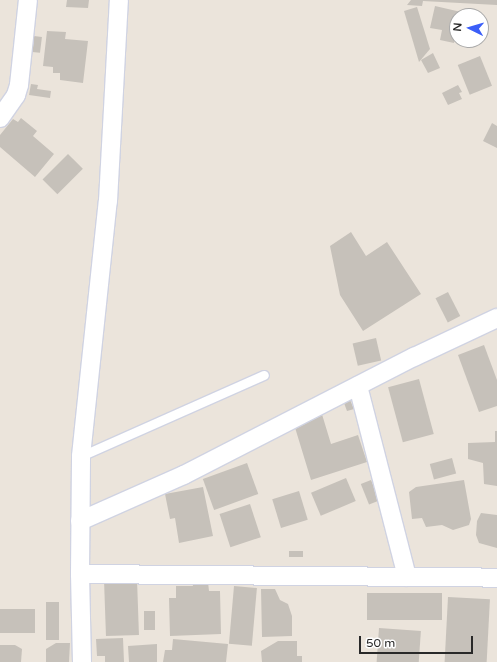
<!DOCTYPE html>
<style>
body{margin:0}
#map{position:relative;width:497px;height:662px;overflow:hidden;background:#ebe4db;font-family:"Varela Round",sans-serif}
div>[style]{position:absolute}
.building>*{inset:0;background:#c6c1ba;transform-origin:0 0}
.roads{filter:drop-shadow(1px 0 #d0d3e2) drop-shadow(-1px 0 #d0d3e2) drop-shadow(0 1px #d0d3e2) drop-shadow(0 -1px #d0d3e2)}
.lane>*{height:9px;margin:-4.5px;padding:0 4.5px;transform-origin:4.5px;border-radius:4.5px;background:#fff}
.street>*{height:18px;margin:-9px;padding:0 9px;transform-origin:9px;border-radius:9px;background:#fff}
span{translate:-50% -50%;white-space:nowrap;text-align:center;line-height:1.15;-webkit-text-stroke:3px #fff;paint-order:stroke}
.north{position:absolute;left:449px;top:8px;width:40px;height:40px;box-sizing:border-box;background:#fff;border:1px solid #a9a9a9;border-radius:50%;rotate:275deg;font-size:11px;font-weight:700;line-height:16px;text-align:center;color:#292929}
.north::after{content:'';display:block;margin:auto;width:14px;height:18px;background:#3b5ef8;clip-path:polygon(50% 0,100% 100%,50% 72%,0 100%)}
.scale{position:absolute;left:359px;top:636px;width:114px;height:18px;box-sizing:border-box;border:2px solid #292929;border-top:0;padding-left:5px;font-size:12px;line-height:14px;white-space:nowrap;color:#292929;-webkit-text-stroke:3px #fff;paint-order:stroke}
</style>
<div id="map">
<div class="building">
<div style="clip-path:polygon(67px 0,89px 0,88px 8px,66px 7px)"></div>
<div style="clip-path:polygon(411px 0,497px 0,497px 5px,423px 1px,422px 6px,407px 5px)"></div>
<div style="clip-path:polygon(435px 6px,461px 12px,460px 16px,457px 16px,457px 29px,454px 43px,440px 40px,442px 30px,430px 28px)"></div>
<div style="clip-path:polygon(417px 7px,430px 49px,419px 62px,404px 11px)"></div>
<div style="clip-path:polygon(47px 31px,66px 32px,65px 39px,88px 41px,83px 83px,60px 80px,60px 73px,53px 73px,53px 67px,43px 66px)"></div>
<div style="left:34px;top:36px;width:8px;height:16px;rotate:7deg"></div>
<div style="clip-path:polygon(433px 53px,440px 68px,428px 73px,421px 60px)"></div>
<div style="left:480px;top:56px;width:32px;height:24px;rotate:68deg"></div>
<div style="clip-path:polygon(31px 84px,38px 85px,37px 89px,51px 91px,50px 98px,29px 95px)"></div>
<div style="clip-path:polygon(458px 85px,462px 92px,459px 93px,462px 99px,448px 105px,442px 93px)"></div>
<div style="clip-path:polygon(21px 118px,37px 131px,33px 136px,54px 154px,35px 177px,0 147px,0 135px,13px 119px,18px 122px)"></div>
<div style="clip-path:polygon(492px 123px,497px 126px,497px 148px,483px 141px)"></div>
<div style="left:68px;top:154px;width:21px;height:36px;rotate:45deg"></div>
<div style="clip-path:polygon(351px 232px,366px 256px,387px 242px,421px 294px,363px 331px,340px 295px,330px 246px)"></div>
<div style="left:448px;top:292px;width:27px;height:14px;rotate:63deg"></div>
<div style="left:376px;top:338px;width:23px;height:24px;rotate:77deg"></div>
<div style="clip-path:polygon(484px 345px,497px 380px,497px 406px,479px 412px,458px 355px)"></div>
<div style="left:419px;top:379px;width:57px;height:32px;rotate:75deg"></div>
<div style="clip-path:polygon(350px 400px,354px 409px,347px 411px,344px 403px)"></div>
<div style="clip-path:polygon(321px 411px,331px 444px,358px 435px,367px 462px,311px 480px,293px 421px)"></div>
<div style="clip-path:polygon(495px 431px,497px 431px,497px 486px,484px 484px,483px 463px,468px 459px,468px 443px,495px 442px)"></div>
<div style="left:452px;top:458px;width:16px;height:23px;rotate:75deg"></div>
<div style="left:247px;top:463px;width:33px;height:47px;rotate:70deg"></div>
<div style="left:346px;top:478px;width:25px;height:38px;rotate:67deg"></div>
<div style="left:371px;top:480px;width:22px;height:11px;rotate:68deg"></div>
<div style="clip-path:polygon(464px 480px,471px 519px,469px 525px,453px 530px,442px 525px,426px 527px,422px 518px,412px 519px,409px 492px,416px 487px)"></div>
<div style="clip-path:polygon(203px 487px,213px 536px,179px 543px,175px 518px,170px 519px,165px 494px)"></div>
<div style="left:299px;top:491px;width:30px;height:28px;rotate:73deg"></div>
<div style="left:250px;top:504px;width:35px;height:32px;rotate:72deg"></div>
<div style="clip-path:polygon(481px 513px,497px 515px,497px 548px,479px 543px,476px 535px,477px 521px)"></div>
<div style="left:303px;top:551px;width:6px;height:14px;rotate:90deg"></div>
<div style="left:137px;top:579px;width:56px;height:33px;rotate:88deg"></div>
<div style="clip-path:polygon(192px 582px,208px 582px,209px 591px,220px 591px,221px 634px,170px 636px,169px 598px,176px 598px,176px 586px,193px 586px)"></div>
<div style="left:234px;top:586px;width:23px;height:58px;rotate:5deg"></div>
<div style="clip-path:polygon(261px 589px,275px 589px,280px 600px,288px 604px,292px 616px,292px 636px,262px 637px)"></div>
<div style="left:442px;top:593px;width:27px;height:75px;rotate:90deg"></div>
<div style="left:448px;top:597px;width:42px;height:65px;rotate:3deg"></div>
<div style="left:46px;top:602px;width:13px;height:38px"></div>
<div style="left:0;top:609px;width:35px;height:24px"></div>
<div style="left:144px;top:611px;width:11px;height:19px"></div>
<div style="left:379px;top:628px;width:42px;height:34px;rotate:4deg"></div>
<div style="clip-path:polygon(123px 638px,124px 662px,105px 662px,105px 656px,97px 656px,96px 639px)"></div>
<div style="clip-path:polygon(173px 639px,228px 644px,226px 662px,163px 662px,165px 650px,172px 650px)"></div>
<div style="clip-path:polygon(278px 641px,297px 641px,297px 656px,302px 656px,302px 662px,262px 662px,261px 651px)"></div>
<div style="clip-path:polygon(56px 643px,70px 643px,69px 662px,46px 662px,46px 649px)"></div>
<div style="clip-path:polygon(157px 644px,157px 662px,129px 662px,128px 646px)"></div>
<div style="clip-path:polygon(0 645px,15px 645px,22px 649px,21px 662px,0 662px)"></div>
</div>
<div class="roads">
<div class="lane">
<div style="left:81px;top:456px;width:200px;rotate:-23.9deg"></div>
</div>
<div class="street">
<div style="left:0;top:118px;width:28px;rotate:-55deg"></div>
<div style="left:16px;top:95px;width:10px;rotate:-73deg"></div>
<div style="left:19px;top:85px;width:85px;rotate:-84deg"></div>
<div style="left:358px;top:386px;width:197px;rotate:75.6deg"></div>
<div style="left:80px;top:521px;width:114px;rotate:-23.9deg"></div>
<div style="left:184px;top:475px;width:259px;rotate:-27.2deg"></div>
<div style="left:414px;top:357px;width:92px;rotate:-25.2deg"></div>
<div style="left:80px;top:574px;width:417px;rotate:0.5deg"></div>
<div style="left:82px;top:662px;width:88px;rotate:-91.3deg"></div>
<div style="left:80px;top:574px;width:118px;rotate:-89.5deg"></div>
<div style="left:81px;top:456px;width:256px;rotate:-84deg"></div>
<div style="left:108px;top:201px;width:201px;rotate:-86.9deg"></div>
</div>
</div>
<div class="north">N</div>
<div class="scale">50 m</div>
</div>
